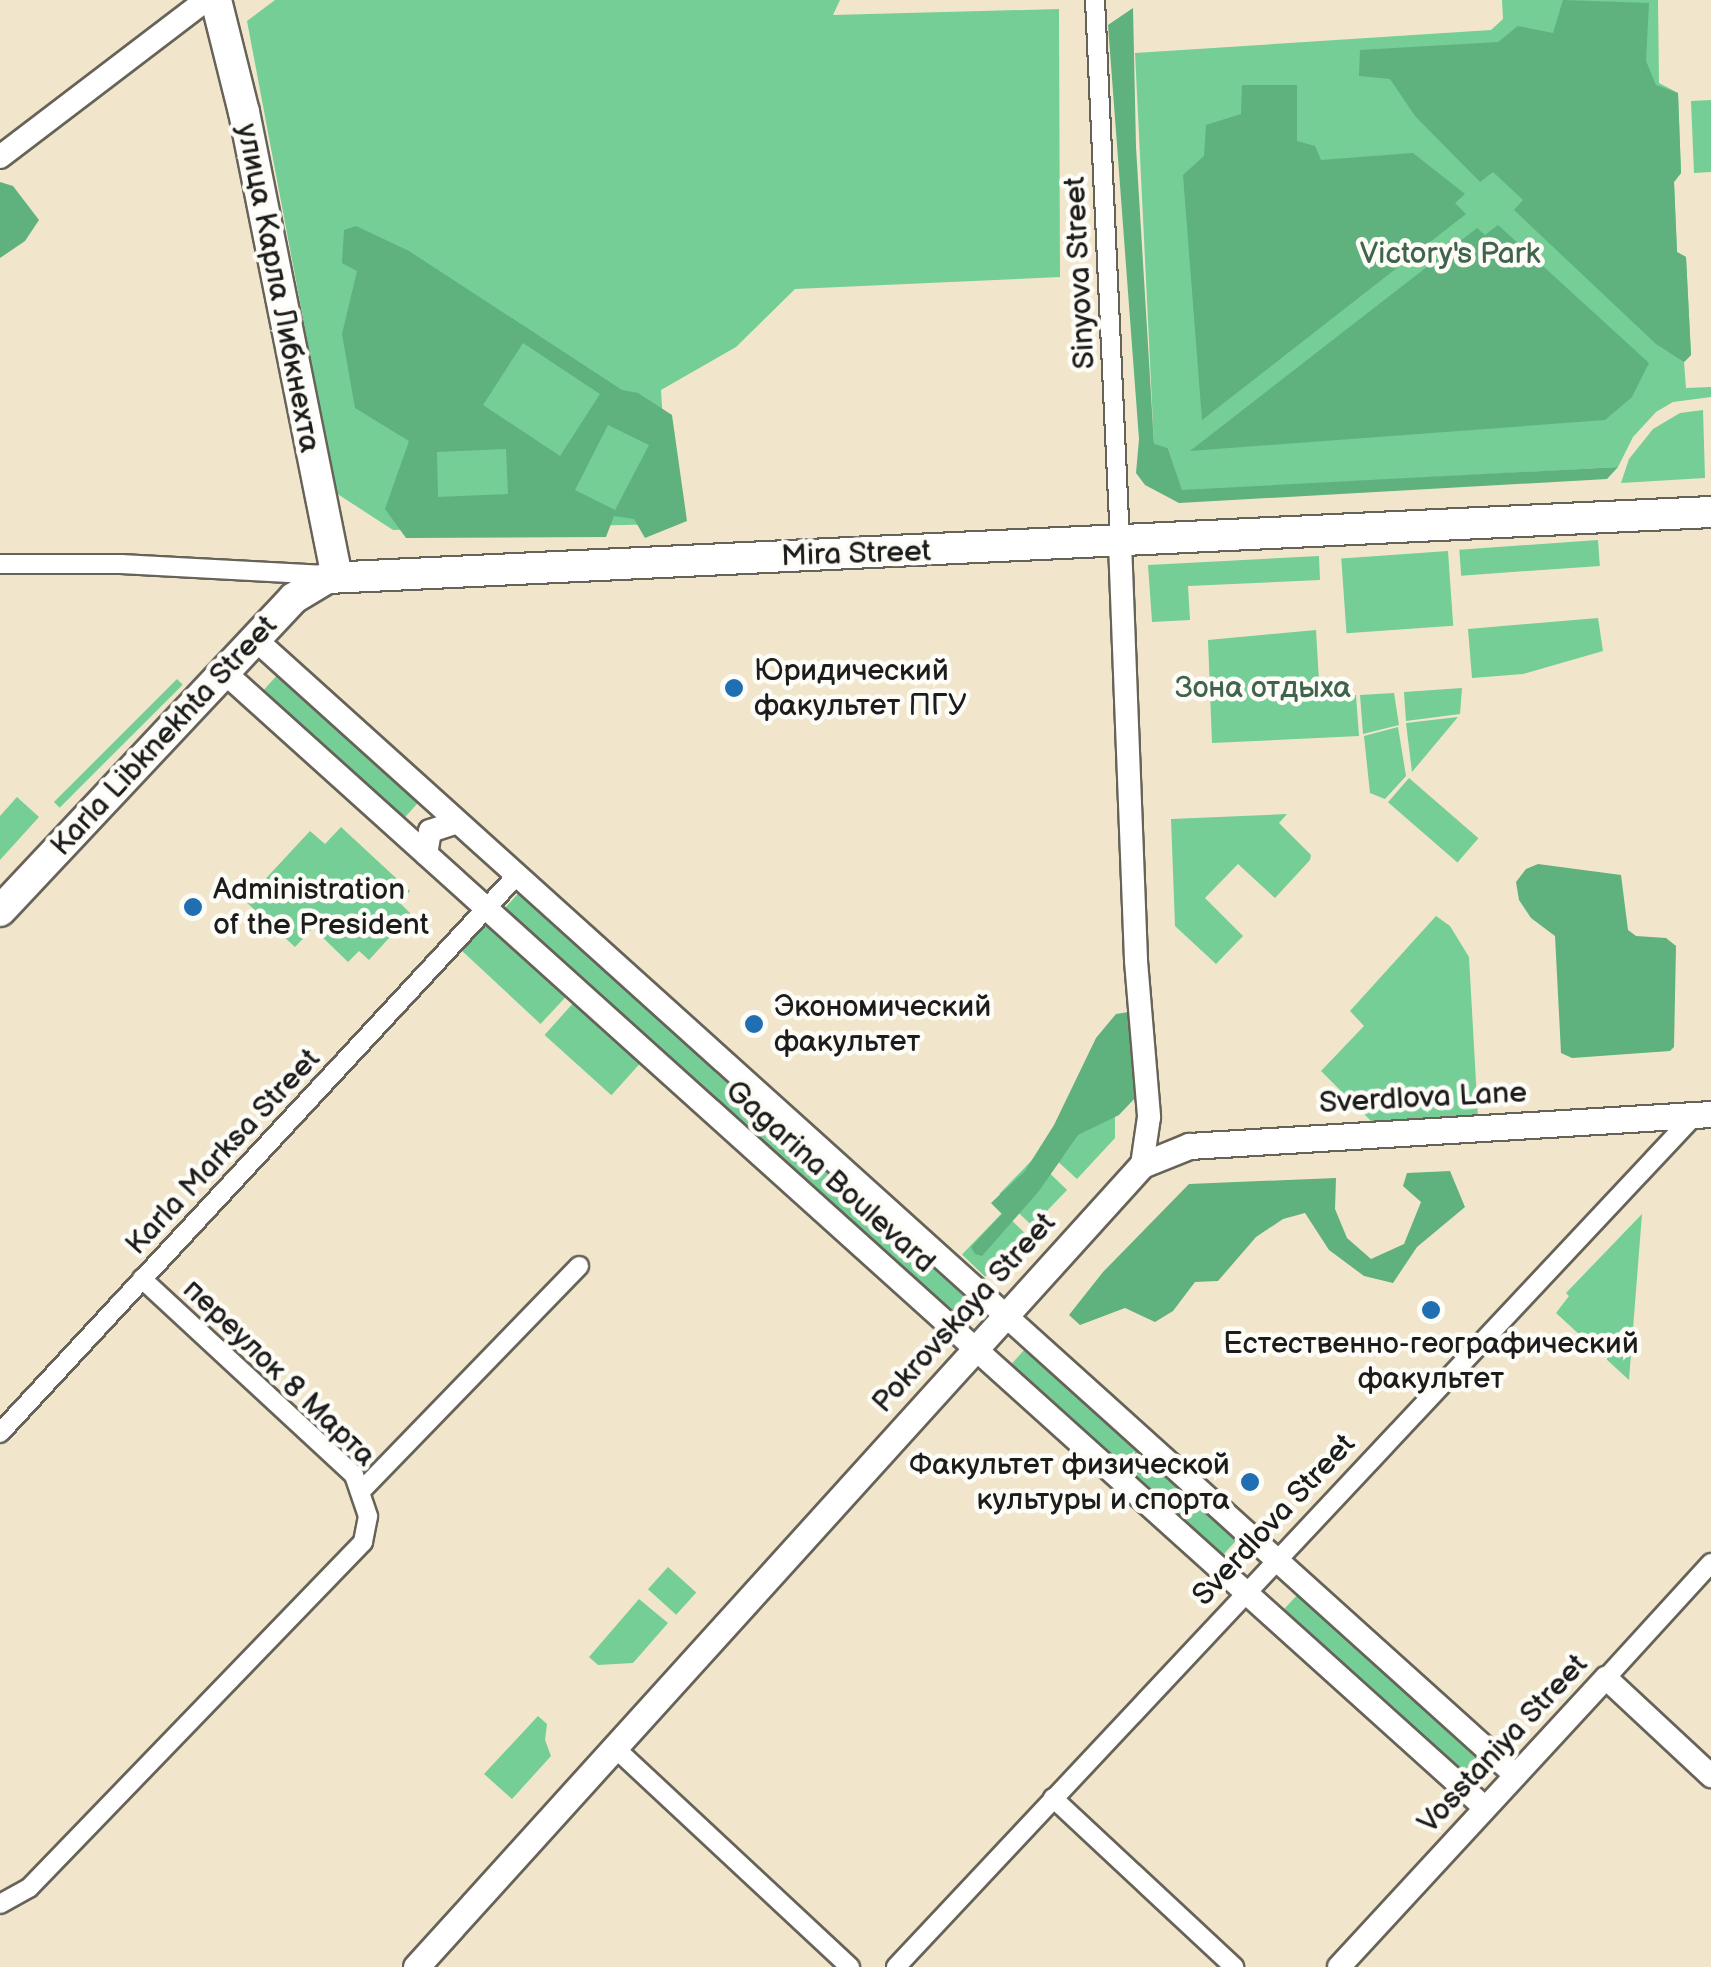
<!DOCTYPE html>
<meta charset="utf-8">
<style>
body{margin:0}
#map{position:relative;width:1711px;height:1967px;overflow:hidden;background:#f1e6cb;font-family:"Balsamiq Sans",sans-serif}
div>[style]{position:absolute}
.green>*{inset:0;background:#74ce95;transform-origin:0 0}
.forest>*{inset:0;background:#5fb17e}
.roads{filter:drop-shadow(2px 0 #676359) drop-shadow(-2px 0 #676359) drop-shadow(0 2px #676359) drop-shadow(0 -2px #676359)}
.minor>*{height:18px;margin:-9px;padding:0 9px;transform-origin:9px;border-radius:9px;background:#fff}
.tertiary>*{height:22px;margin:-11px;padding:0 11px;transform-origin:11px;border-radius:11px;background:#fff}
.secondary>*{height:25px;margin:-12.5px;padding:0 12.5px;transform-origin:12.5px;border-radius:12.5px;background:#fff}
.primary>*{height:30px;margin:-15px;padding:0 15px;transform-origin:15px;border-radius:15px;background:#fff}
.dots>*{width:28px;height:28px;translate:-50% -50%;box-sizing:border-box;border:5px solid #fdfcf7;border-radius:50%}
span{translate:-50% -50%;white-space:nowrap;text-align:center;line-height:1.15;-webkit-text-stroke:9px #fdfcf7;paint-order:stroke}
.park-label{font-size:30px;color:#3f634c}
.street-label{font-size:30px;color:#1c1c1c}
.poi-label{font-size:30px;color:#1c1c1c}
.left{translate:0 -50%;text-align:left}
.right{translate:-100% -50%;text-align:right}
</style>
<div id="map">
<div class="green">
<div style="clip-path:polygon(275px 0,840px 0,833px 15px,1059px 9px,1060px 277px,795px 289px,736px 347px,661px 390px,669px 524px,393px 530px,336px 493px,247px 21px)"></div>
<div style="clip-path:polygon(1502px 0,1658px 0,1659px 83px,1678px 93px,1681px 173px,1674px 182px,1677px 252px,1686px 257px,1691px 355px,1684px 362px,1686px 388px,1711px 387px,1711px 397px,1673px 402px,1656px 412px,1633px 437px,1618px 467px,1182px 491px,1168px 448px,1154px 445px,1135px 53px,1491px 30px,1503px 19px)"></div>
<div style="clip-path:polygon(1711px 100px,1711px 172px,1694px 173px,1691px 101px)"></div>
<div style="clip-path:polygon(1703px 410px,1705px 478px,1621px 483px,1629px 459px,1653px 429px,1680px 413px)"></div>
<div style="left:1598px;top:540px;width:26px;height:139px;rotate:86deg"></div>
<div style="left:1448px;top:551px;width:75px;height:107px;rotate:86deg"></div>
<div style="clip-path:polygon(1319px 556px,1320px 580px,1188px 586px,1190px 620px,1152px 622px,1148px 565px)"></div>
<div style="clip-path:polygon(1598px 618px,1603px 651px,1523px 674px,1472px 678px,1468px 629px)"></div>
<div style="clip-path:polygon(1316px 630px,1320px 698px,1356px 695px,1359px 736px,1212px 743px,1208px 640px)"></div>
<div style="left:280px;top:672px;width:190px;height:32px;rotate:42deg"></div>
<div style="left:177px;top:679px;width:8px;height:174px;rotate:45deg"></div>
<div style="clip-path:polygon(1462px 688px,1460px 714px,1406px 721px,1404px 692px)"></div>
<div style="clip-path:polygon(1394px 693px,1399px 725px,1363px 734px,1360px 695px)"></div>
<div style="clip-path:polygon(1458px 717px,1412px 772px,1406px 723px)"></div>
<div style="clip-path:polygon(1398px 727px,1406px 776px,1385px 799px,1370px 793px,1364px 736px)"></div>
<div style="left:1409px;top:778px;width:92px;height:32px;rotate:41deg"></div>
<div style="clip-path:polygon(17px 797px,39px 817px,0 860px,0 816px)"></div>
<div style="clip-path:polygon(1287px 814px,1279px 823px,1311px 855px,1310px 860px,1275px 898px,1238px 864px,1205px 898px,1243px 936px,1216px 964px,1175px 926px,1171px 819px)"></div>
<div style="clip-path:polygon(341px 827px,410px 891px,400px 903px,411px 914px,369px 960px,359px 951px,348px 962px,313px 928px,295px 947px,245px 901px,310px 831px,325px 844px)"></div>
<div style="left:523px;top:888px;width:605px;height:33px;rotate:42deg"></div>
<div style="clip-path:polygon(1436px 916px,1450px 926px,1469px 957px,1478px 1118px,1374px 1124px,1321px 1071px,1364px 1026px,1350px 1011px)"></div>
<div style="left:488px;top:919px;width:110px;height:41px;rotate:43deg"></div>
<div style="left:576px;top:1000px;width:90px;height:47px;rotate:42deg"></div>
<div style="clip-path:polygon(1115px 1072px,1115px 1138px,1077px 1179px,1043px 1148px)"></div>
<div style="left:1034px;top:1158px;width:46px;height:50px;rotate:44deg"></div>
<div style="left:1003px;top:1212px;width:32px;height:59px;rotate:44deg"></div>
<div style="clip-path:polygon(1642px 1214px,1629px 1380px,1556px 1313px,1569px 1296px,1566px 1293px)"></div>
<div style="left:1025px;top:1349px;width:285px;height:24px;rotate:42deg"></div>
<div style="left:668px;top:1567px;width:38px;height:30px;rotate:42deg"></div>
<div style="left:1300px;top:1592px;width:248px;height:28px;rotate:43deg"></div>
<div style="clip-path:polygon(639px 1599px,668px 1623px,633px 1663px,598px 1665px,589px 1657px)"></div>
<div style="clip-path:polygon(538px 1716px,547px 1724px,545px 1740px,551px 1756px,512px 1799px,484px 1774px)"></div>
</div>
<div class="forest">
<div style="clip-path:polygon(1563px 0,1649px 3px,1646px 61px,1656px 85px,1678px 93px,1681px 173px,1674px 182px,1677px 252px,1686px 257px,1691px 355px,1684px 362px,1656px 344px,1514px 210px,1523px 200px,1493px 172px,1480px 182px,1415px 116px,1390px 79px,1359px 76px,1360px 50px,1498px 42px,1518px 26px,1553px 33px)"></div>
<div style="clip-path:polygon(1133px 8px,1136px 147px,1154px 444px,1168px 448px,1182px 490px,1618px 467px,1607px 479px,1179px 503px,1145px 485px,1136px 473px,1139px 439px,1108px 25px)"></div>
<div style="clip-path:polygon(1242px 85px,1297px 85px,1297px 141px,1315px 146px,1321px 160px,1413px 153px,1465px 194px,1455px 203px,1466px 214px,1202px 420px,1183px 175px,1204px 156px,1206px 125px,1241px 114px)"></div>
<div style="clip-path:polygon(0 182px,13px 186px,39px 220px,25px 241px,0 258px)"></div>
<div style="clip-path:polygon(1498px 225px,1649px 363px,1632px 397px,1605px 420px,1190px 451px,1477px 228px,1485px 235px)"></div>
<div style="clip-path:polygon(evenodd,356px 226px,409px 251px,622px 390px,638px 393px,672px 415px,687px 521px,645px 538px,634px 519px,614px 516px,606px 537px,406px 538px,385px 509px,409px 441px,355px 408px,342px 334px,357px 271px,342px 263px,344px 230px,356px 226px,523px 343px,600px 394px,560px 456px,483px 405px,523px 343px,356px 226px,608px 425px,649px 445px,615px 510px,575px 490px,608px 425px,356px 226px,506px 449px,508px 494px,438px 497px,437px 452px,506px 449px)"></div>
<div style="clip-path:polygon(1538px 864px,1621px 875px,1628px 930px,1636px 936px,1666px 938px,1676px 946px,1674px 1047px,1670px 1051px,1572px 1058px,1561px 1053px,1555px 936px,1531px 918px,1519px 900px,1516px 882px,1526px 869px)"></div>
<div style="clip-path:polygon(1134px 1011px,1136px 1097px,1119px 1115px,1078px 1135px,1039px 1191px,982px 1256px,975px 1254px,971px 1247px,1002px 1214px,991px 1203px,1025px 1171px,1054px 1125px,1096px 1038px,1116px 1014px)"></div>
<div style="clip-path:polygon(1450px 1171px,1465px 1207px,1417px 1247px,1393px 1283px,1364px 1276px,1329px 1250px,1305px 1213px,1283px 1219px,1256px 1237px,1218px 1281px,1195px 1282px,1173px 1311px,1155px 1322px,1125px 1308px,1080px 1325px,1069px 1315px,1103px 1272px,1189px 1184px,1336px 1178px,1335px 1209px,1347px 1238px,1371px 1259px,1404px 1244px,1421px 1202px,1403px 1186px,1407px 1173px)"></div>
</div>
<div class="roads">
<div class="minor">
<div style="left:1095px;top:0;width:544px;rotate:87.36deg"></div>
<div style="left:0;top:564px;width:121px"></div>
<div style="left:121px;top:564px;width:205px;rotate:3.1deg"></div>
<div style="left:0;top:1433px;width:761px;rotate:-47.18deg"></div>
<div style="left:362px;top:1490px;width:312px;rotate:-45.9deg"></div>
<div style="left:1606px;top:1678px;width:156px;rotate:-47.6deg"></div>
<div style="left:614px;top:1747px;width:323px;rotate:43deg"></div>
<div style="left:1053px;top:1798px;width:248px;rotate:43deg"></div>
<div style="left:0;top:1904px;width:33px;rotate:-29deg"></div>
<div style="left:29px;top:1888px;width:481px;rotate:-46deg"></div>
<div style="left:363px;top:1542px;width:26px;rotate:-79deg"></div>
<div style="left:368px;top:1516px;width:43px;rotate:-108.9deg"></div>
<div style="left:354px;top:1475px;width:289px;rotate:-137.2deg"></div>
<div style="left:896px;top:1967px;width:1168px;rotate:-46.84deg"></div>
</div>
<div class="tertiary">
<div style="left:0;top:157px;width:259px;rotate:-37.3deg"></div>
<div style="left:1120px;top:543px;width:418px;rotate:87.8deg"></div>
<div style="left:1136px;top:961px;width:157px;rotate:85.2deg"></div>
<div style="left:1149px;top:1117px;width:49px;rotate:98.3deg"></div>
<div style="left:255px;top:639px;width:1695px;rotate:42.03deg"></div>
<div style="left:224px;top:672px;width:1696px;rotate:42.01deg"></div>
<div style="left:426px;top:854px;width:23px;rotate:-80deg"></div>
<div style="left:430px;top:831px;width:29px;rotate:-18deg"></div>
<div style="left:1339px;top:1967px;width:393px;rotate:-47.3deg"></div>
<div style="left:1606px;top:1678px;width:144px;rotate:43deg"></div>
</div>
<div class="secondary">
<div style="left:416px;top:1967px;width:1082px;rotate:-47.85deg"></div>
<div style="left:1142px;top:1165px;width:51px;rotate:-22deg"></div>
<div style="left:1189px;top:1146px;width:523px;rotate:-3.51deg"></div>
</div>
<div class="primary">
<div style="left:216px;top:0;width:115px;rotate:76deg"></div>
<div style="left:244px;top:112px;width:473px;rotate:78.7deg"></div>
<div style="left:0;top:911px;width:429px;rotate:-46.8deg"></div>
<div style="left:294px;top:598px;width:39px;rotate:-31deg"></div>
<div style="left:327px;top:578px;width:1386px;rotate:-2.73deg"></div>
</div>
</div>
<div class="dots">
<div style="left:734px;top:688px;background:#1f6fb2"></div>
<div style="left:193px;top:907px;background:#1f6fb2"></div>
<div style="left:754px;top:1024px;background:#1f6fb2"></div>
<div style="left:1431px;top:1310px;background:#1f6fb2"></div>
<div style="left:1250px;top:1482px;background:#1f6fb2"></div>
</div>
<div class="park-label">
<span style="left:1450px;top:254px">Victory's Park</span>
<span style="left:1263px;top:688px">Зона отдыха</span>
</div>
<div class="street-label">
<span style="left:1080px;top:273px;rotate:-93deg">Sinyova Street</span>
<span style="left:278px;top:288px;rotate:79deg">улица Карла Либкнехта</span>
<span style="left:856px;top:554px;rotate:-2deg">Mira Street</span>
<span style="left:164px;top:736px;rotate:-47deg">Karla Libknekhta Street</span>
<span style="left:1423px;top:1098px;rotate:-3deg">Sverdlova Lane</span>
<span style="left:223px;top:1152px;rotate:-47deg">Karla Marksa Street</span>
<span style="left:830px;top:1177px;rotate:42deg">Gagarina Boulevard</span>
<span style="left:964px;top:1313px;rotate:-48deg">Pokrovskaya Street</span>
<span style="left:279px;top:1373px;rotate:44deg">переулок 8 Марта</span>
<span style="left:1274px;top:1520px;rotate:-47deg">Sverdlova Street</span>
<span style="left:1503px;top:1744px;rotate:-47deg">Vosstaniya Street</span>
</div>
<div class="poi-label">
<span class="left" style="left:754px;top:688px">Юридический<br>факультет ПГУ</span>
<span class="left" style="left:213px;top:907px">Administration<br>of the President</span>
<span class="left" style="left:774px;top:1024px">Экономический<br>факультет</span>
<span style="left:1431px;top:1361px">Естественно-географический<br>факультет</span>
<span class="right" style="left:1230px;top:1482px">Факультет физической<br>культуры и спорта</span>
</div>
</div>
